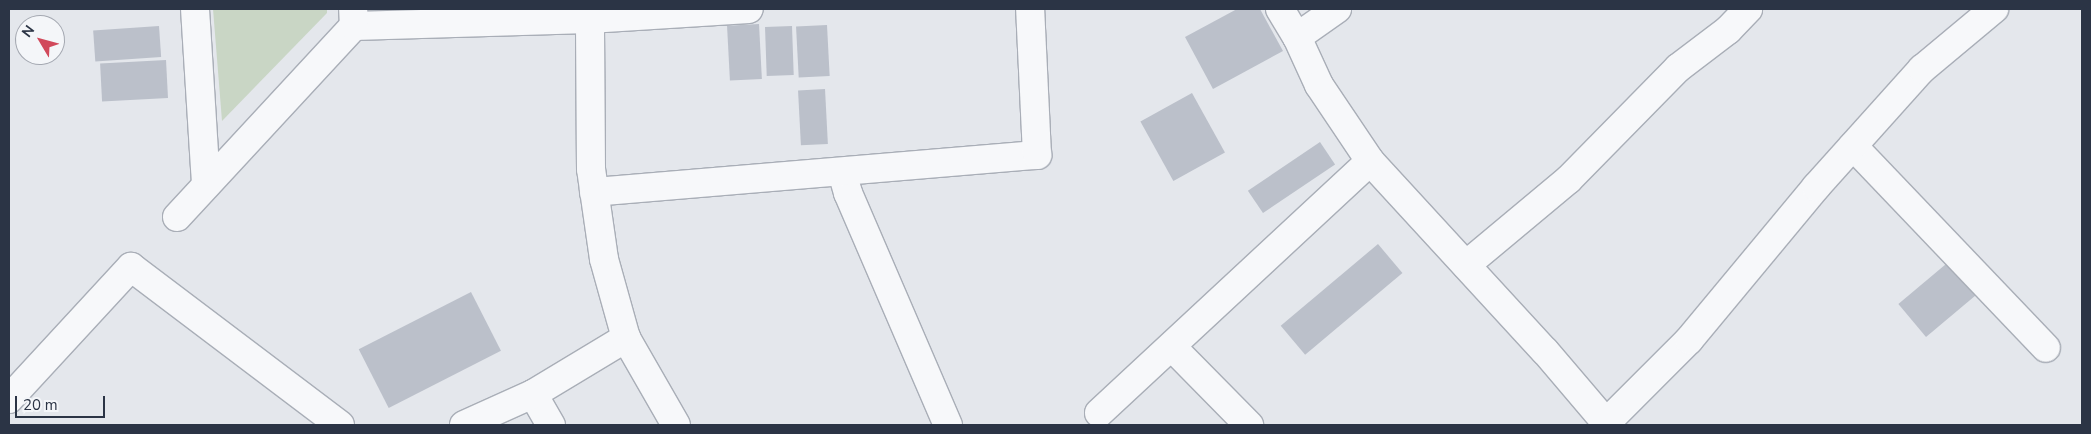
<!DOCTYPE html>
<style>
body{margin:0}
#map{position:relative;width:2091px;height:434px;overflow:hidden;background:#e4e7ec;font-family:"Nunito Sans",sans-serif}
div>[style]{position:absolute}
.green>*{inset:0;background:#c9d6c5}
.building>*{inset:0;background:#bbc0ca;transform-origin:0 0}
.roads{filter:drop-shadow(1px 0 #a9aeb7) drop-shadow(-1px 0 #a9aeb7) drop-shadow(0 1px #a9aeb7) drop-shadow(0 -1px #a9aeb7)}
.minor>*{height:28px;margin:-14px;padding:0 14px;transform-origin:14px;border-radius:14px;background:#f7f8fa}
span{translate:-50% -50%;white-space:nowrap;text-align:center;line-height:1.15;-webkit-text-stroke:4px #f4f6f9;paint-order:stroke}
.frame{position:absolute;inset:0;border:10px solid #2b3445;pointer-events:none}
.north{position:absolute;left:15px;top:15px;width:50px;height:50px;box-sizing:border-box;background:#f4f6f9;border:1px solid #a4a8b1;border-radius:50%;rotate:307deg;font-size:14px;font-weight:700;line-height:20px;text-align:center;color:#2b3445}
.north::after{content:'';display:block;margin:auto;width:18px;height:22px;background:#d1495b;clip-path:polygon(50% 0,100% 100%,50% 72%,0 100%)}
.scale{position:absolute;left:15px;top:396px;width:90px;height:22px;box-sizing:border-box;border:2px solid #2b3445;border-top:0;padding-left:6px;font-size:15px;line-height:18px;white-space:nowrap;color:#2b3445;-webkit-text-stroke:4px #f4f6f9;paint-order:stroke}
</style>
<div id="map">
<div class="green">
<div style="clip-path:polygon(213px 9px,327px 9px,327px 13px,222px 121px)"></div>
</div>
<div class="building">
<div style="clip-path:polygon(1237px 9px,1260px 9px,1283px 51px,1213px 89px,1185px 37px)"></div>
<div style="left:759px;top:24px;width:55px;height:32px;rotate:87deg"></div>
<div style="left:827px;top:25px;width:51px;height:31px;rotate:87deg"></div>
<div style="left:159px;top:26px;width:31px;height:66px;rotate:86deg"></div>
<div style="left:792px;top:26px;width:49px;height:27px;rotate:88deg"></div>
<div style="left:166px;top:60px;width:38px;height:66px;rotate:87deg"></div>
<div style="left:825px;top:89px;width:55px;height:27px;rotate:87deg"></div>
<div style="left:1192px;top:93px;width:68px;height:59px;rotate:61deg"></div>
<div style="left:1320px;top:142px;width:27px;height:87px;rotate:56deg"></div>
<div style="left:1378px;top:244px;width:38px;height:127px;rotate:50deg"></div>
<div style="left:1952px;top:259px;width:43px;height:70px;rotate:50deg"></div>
<div style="left:471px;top:292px;width:66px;height:126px;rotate:63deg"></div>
</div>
<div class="roads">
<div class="minor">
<div style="left:195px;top:9px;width:176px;rotate:86.4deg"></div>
<div style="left:1280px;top:9px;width:33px;rotate:59deg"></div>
<div style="left:1297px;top:37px;width:53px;rotate:65.4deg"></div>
<div style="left:1319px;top:85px;width:92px;rotate:56.1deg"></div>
<div style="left:1370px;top:161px;width:258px;rotate:47.4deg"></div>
<div style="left:1545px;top:351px;width:97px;rotate:49.6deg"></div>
<div style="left:354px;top:26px;width:235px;rotate:-1.7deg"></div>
<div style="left:589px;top:19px;width:160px;rotate:-3.6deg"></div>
<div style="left:1297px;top:37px;width:49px;rotate:-35deg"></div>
<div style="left:1853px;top:146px;width:279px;rotate:46.3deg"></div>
<div style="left:842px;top:172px;width:22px;rotate:74deg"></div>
<div style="left:848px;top:193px;width:253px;rotate:66.7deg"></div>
<div style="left:594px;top:192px;width:445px;rotate:-4.8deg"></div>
<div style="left:1037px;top:155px;width:146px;rotate:-92.7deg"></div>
<div style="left:177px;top:217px;width:260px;rotate:-47.2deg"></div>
<div style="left:354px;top:26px;width:17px;rotate:-93deg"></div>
<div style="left:1466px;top:265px;width:133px;rotate:-39.8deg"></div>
<div style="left:1568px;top:180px;width:157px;rotate:-45.5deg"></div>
<div style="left:1678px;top:68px;width:63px;rotate:-37.2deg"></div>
<div style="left:1728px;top:30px;width:29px;rotate:-46deg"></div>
<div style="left:626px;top:338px;width:100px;rotate:60.1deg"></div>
<div style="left:1172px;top:347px;width:110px;rotate:45.4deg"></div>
<div style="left:533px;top:394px;width:36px;rotate:60deg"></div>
<div style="left:9px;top:399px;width:180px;rotate:-47.3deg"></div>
<div style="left:131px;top:267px;width:262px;rotate:37.1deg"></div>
<div style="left:1099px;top:413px;width:370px;rotate:-42.9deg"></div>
<div style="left:464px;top:425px;width:76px;rotate:-24.2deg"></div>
<div style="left:533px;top:394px;width:109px;rotate:-31.1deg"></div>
<div style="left:626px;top:338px;width:82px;rotate:-105.6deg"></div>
<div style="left:604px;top:259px;width:91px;rotate:-98.2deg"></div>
<div style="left:591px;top:169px;width:160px;rotate:-90.4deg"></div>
<div style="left:1604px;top:425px;width:120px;rotate:-45deg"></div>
<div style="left:1689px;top:340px;width:199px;rotate:-50.3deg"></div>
<div style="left:1816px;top:187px;width:159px;rotate:-48.1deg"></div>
<div style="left:1922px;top:69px;width:94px;rotate:-39.8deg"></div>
</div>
</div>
<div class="frame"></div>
<div class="north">N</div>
<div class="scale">20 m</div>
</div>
